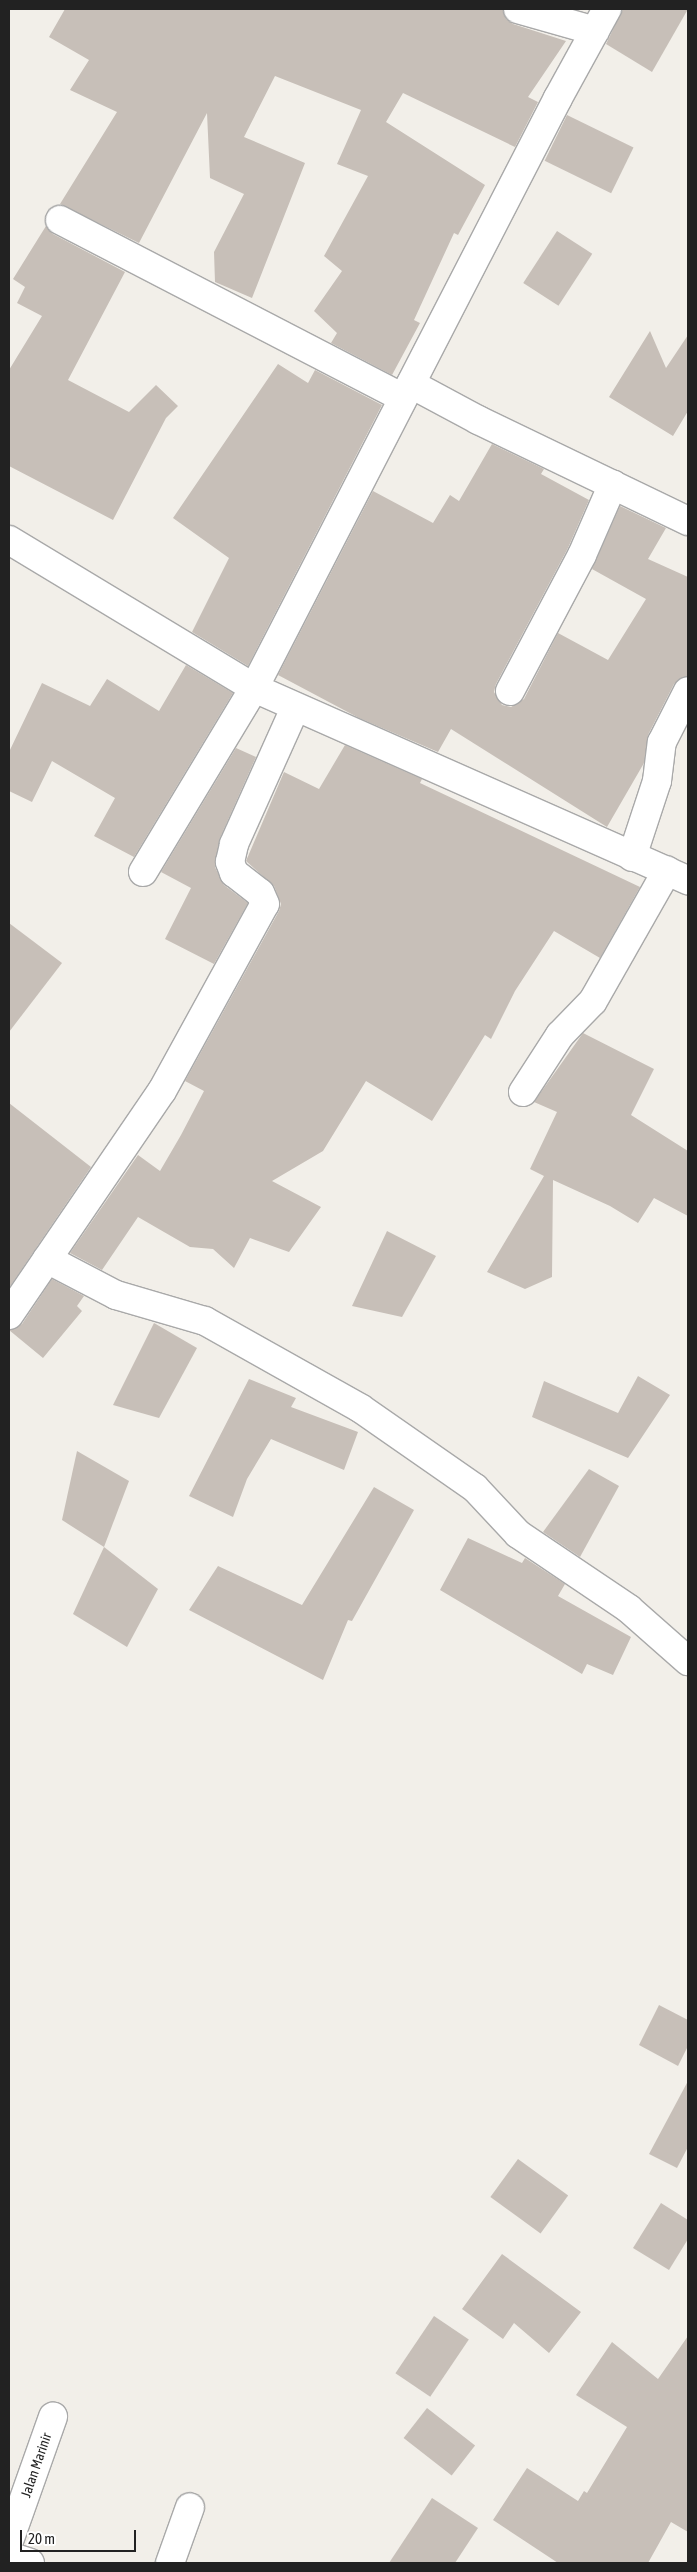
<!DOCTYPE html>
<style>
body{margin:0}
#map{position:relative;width:697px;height:2572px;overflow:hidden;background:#f2efe9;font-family:"Asap Condensed",sans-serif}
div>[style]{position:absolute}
.building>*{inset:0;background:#c7bfb8;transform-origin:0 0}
.roads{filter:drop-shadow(1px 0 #a9a9a9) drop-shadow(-1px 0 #a9a9a9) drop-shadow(0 1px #a9a9a9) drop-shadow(0 -1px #a9a9a9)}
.minor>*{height:28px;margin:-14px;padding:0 14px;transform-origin:14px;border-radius:14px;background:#fff}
span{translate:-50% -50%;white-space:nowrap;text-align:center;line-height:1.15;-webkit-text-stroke:5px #fff;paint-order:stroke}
.street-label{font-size:14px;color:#222}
.frame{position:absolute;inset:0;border:10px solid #222;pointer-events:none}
.scale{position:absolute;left:20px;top:2530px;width:116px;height:22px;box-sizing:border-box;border:2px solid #222;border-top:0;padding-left:6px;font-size:15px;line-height:18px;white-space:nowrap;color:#222;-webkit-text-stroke:4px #fff;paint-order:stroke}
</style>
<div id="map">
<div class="building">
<div style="clip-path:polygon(65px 9px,503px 9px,506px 19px,513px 24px,566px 41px,528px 97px,538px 102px,515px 147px,403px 93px,386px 122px,485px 185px,458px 235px,454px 233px,414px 320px,420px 323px,392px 375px,331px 343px,337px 333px,314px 311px,342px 271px,324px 256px,368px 176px,337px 164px,361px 110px,275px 76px,244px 137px,305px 163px,252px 298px,215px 282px,214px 252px,244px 194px,210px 178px,207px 113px,139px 243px,60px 204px,117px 112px,70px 90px,89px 60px,49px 37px)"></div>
<div style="clip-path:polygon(623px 9px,688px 9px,652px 72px,606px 44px)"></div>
<div style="left:567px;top:115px;width:74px;height:51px;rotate:26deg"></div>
<div style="clip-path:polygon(46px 226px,53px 234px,125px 272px,68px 380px,129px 412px,156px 385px,178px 406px,166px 418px,113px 520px,9px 466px,9px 370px,42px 316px,17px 303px,25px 287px,13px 279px)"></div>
<div style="left:557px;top:231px;width:42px;height:62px;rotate:33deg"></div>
<div style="clip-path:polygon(650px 331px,666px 368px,688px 335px,688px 411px,673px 436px,609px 397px)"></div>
<div style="clip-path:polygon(278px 364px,308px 383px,315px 370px,382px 405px,248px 666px,192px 632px,229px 558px,173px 518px)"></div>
<div style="clip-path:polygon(492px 444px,544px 469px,541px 474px,589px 500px,568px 548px,496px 684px,494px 692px,502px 705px,511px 707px,524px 699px,558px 633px,608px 660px,646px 599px,592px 569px,620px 506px,666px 528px,648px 559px,688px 577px,688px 676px,674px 684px,648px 735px,644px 763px,607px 827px,451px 729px,438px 752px,359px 718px,278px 675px,373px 491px,433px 523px,450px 495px,459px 501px)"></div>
<div style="clip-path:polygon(186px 665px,233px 693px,134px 857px,94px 836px,115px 798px,52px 761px,32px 802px,9px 791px,9px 752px,42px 683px,90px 706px,107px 679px,159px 711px)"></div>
<div style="clip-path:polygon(345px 745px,422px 779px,420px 783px,640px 887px,600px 958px,554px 931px,515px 991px,491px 1039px,485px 1035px,432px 1121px,366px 1081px,323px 1151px,272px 1181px,321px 1207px,289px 1252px,250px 1238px,234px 1268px,213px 1249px,190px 1247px,138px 1217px,102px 1270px,70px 1253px,138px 1155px,160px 1171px,181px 1135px,204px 1091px,185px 1081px,279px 911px,281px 904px,274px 886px,246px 861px,284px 772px,319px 789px)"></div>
<div style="clip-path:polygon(236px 748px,256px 757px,220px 838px,215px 867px,224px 885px,248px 903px,214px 964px,165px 939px,191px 888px,161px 872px)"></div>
<div style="clip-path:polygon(9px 923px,62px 963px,9px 1032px)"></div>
<div style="clip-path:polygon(583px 1033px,654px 1069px,631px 1115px,688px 1151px,688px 1216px,654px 1198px,638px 1223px,610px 1206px,553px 1180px,552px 1277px,525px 1289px,487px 1272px,544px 1176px,530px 1169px,557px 1112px,534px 1102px)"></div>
<div style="clip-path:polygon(9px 1103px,91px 1167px,9px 1288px)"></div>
<div style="clip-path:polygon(387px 1231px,436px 1256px,402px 1317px,352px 1306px)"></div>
<div style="clip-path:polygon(52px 1279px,84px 1296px,77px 1306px,82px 1311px,43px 1358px,9px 1330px,22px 1324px)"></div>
<div style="clip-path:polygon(154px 1323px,197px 1348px,159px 1418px,113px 1405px)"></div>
<div style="clip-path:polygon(638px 1376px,670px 1395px,628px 1458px,532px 1417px,544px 1381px,618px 1413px)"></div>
<div style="clip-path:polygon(249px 1379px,296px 1398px,291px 1407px,358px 1432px,344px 1470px,271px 1439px,247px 1479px,233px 1517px,189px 1496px)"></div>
<div style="clip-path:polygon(77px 1451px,129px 1481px,104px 1547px,62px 1520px)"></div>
<div style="clip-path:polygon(589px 1469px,619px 1486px,580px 1557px,543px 1532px)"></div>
<div style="clip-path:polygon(374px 1487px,414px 1510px,352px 1621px,348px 1620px,323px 1680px,189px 1610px,218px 1566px,302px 1605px)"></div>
<div style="clip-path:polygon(468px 1538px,522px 1563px,525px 1558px,565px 1584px,558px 1596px,631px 1637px,613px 1675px,587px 1664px,582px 1674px,440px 1590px)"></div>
<div style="clip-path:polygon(104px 1547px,158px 1589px,127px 1647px,73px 1614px)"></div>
<div style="clip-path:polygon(659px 2005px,688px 2020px,688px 2046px,678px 2066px,639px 2045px)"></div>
<div style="clip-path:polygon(688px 2081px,688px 2147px,677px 2168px,649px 2154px)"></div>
<div style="left:518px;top:2159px;width:62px;height:47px;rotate:36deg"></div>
<div style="clip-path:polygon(661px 2203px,688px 2220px,688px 2239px,669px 2270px,633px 2248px)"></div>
<div style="clip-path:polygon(502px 2254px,581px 2312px,549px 2353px,514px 2323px,503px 2339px,462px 2309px)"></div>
<div style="left:434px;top:2316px;width:42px;height:69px;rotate:34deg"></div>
<div style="clip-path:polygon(688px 2336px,688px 2532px,671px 2522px,648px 2563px,558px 2563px,493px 2520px,527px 2468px,578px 2501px,584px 2491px,587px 2493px,627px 2427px,576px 2395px,612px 2342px,658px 2379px)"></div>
<div style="left:427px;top:2408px;width:61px;height:38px;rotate:38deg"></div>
<div style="clip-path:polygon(432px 2498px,478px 2528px,455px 2563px,389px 2563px)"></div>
</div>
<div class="roads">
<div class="minor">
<div style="left:518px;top:9px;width:80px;rotate:15.9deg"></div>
<div style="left:60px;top:220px;width:386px;rotate:27.4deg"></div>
<div style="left:411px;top:384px;width:76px;rotate:28.2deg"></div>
<div style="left:478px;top:420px;width:233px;rotate:25.7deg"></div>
<div style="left:9px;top:540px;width:286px;rotate:31.1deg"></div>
<div style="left:254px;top:688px;width:475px;rotate:23.9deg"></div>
<div style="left:510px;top:691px;width:154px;rotate:-62.1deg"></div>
<div style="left:582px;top:555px;width:77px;rotate:-66.4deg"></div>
<div style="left:632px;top:857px;width:80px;rotate:-71.8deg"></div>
<div style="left:657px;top:781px;width:39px;rotate:-83deg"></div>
<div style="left:662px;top:742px;width:57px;rotate:-63deg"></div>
<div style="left:143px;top:872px;width:215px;rotate:-58.9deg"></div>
<div style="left:254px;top:688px;width:664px;rotate:-62.74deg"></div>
<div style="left:558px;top:98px;width:102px;rotate:-61.2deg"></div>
<div style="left:523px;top:1092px;width:68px;rotate:-57deg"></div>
<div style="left:560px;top:1035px;width:47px;rotate:-45.9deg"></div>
<div style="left:593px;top:1001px;width:150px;rotate:-60.4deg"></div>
<div style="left:47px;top:1259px;width:78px;rotate:27.6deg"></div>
<div style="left:116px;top:1295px;width:93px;rotate:16.3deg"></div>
<div style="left:205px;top:1321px;width:178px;rotate:29.3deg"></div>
<div style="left:360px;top:1408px;width:140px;rotate:34.8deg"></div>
<div style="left:475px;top:1488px;width:63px;rotate:46.9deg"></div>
<div style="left:518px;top:1534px;width:134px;rotate:34deg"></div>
<div style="left:629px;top:1609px;width:79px;rotate:41.4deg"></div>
<div style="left:9px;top:1315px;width:271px;rotate:-55.7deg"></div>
<div style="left:162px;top:1091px;width:213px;rotate:-61.2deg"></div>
<div style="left:265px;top:904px;width:12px;rotate:-114deg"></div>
<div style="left:260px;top:893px;width:33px;rotate:-142deg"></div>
<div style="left:234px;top:873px;width:12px;rotate:-110deg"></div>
<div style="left:230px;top:862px;width:18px;rotate:-77deg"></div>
<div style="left:234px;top:844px;width:149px;rotate:-65.8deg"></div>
<div style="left:9px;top:2541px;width:132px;rotate:-70.5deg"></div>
<div style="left:9px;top:2556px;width:22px;rotate:18deg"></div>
<div style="left:170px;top:2563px;width:59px;rotate:-70.3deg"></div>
</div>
</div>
<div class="street-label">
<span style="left:36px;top:2465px;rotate:-71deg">Jalan Marinir</span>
</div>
<div class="frame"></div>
<div class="scale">20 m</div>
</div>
